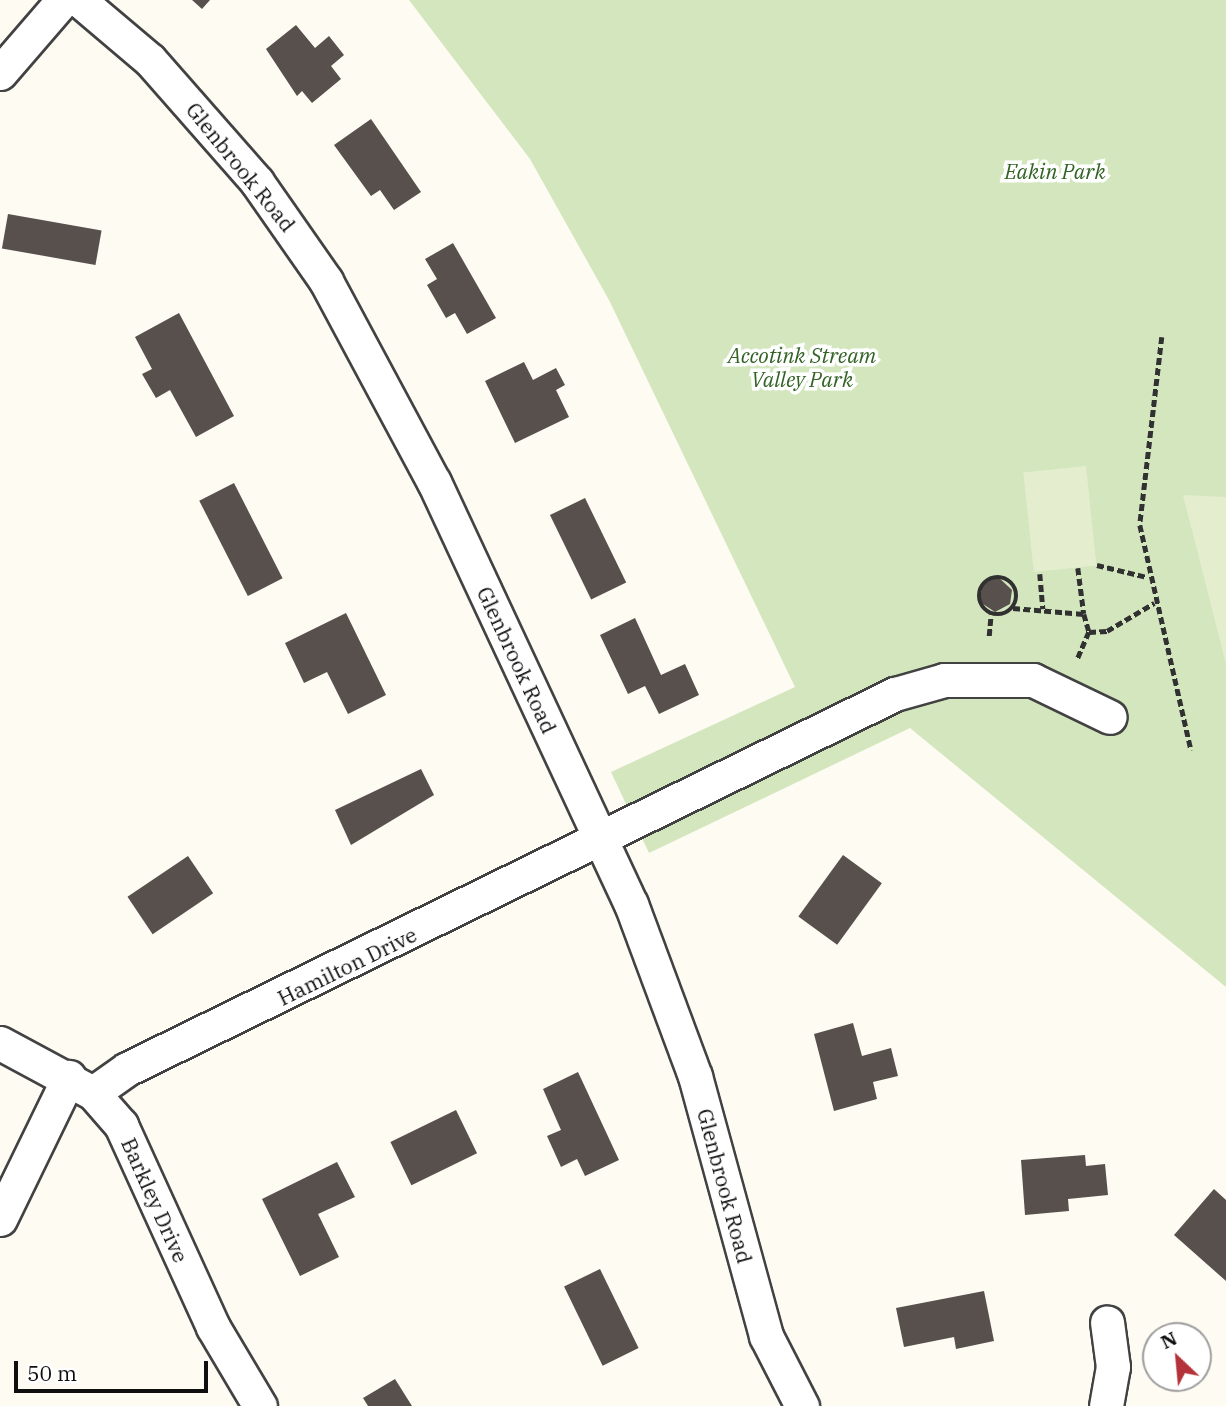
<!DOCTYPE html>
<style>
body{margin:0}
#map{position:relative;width:1226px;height:1406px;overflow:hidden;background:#fefbf2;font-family:"IBM Plex Serif",serif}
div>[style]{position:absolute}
.green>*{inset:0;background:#d3e6be}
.pitch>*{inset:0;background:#e4eecf;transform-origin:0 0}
.building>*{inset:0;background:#57504c;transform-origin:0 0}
.path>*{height:4.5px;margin-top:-2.25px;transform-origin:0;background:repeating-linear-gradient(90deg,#313131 0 7px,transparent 0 10.5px)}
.path>.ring{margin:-2.25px;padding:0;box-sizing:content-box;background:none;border:4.5px solid #313131;border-radius:50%}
.roads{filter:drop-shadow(2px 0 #424242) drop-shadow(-2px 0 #424242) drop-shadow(0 2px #424242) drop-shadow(0 -2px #424242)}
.minor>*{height:33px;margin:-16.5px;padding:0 16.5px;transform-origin:16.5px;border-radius:16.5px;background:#fff}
span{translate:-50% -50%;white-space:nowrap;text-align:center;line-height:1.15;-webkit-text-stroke:7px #fff;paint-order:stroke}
.street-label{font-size:21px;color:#0f0f0f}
.park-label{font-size:21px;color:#326224;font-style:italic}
.north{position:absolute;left:1142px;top:1322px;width:70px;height:70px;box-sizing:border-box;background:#fff;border:2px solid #9f9f9f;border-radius:50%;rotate:334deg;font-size:19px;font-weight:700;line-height:28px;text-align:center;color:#0f0f0f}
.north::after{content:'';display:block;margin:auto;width:24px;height:32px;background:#b4323a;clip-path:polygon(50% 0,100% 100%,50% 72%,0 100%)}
.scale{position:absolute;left:14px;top:1361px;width:194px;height:32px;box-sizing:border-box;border:4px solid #0f0f0f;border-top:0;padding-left:9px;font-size:21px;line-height:24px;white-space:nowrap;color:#0f0f0f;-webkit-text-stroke:5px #fff;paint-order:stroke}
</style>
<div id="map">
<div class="green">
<div style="clip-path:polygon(409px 0,1226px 0,1226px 987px,910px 728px,649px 853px,611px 772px,795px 687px,609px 300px,530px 159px)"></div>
</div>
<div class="pitch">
<div style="left:1086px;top:466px;width:100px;height:63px;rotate:84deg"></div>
<div style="clip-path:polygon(1183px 495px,1226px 497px,1226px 664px)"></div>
</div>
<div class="building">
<div style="clip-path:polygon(192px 0,210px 0,202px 9px)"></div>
<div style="clip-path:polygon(296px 25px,315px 48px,329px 36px,344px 55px,331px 66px,341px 79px,312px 103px,302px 91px,297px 96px,266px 49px)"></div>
<div style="clip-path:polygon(371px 119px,421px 192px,394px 210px,380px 190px,371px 196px,334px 145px)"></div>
<div style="left:8px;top:214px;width:95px;height:35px;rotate:10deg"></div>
<div style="clip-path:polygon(453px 243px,496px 318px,467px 334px,455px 313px,446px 318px,427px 285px,437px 279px,425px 259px)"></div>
<div style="clip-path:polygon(179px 313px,234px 416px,196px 437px,170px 390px,156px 398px,142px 374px,152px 369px,135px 337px)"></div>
<div style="clip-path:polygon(524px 362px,533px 380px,556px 368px,565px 385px,556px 390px,569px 417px,515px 443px,485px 381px)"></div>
<div style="left:234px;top:483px;width:107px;height:39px;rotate:63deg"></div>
<div style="left:585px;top:498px;width:94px;height:39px;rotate:64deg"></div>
<div style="clip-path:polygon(997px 576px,1012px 590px,1010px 604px,995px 612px,980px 602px,982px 585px)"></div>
<div style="clip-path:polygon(346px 613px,386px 695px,348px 714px,327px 672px,304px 683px,285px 643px)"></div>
<div style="clip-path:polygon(635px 618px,661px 675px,685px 664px,699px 695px,659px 714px,645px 686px,628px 694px,600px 635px)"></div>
<div style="clip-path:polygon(421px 769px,434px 795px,351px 845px,335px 810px)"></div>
<div style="left:843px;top:855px;width:48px;height:76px;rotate:36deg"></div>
<div style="left:188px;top:856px;width:45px;height:73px;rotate:56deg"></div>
<div style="clip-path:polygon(853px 1023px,862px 1056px,891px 1048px,898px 1076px,873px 1082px,877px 1099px,834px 1111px,814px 1034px)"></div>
<div style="clip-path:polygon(578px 1072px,619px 1160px,585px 1176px,577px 1159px,561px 1167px,547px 1136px,561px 1130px,543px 1089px)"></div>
<div style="left:456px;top:1110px;width:48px;height:73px;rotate:64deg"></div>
<div style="clip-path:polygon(1085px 1155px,1086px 1166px,1105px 1164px,1108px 1195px,1068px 1199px,1069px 1211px,1025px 1215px,1021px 1160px)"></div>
<div style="clip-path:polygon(337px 1162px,355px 1197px,318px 1214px,339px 1257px,300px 1276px,262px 1199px)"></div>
<div style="clip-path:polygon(1214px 1189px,1226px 1200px,1226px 1281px,1174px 1235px)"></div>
<div style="left:600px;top:1269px;width:88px;height:40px;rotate:64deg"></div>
<div style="clip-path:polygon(984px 1291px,994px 1341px,956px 1349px,954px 1337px,904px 1347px,896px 1308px)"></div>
<div style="clip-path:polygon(395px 1379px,412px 1406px,368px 1406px,363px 1398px)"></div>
</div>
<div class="path">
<div style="left:1162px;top:337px;width:189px;rotate:96.7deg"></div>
<div style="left:1140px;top:525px;width:231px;rotate:77.2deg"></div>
<div style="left:1097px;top:565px;width:51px;rotate:13.5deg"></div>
<div style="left:1078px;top:568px;width:46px;rotate:82.6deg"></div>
<div style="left:1040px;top:574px;width:35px;rotate:85deg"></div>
<div class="ring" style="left:979px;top:577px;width:33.5px;height:33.5px"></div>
<div style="left:1013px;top:608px;width:71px;rotate:4.8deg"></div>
<div style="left:1084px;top:614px;width:19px;rotate:74deg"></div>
<div style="left:1089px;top:632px;width:30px;rotate:113deg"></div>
<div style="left:1089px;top:632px;width:18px;rotate:-3deg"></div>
<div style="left:1107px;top:631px;width:55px;rotate:-30.8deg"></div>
<div style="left:989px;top:636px;width:22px;rotate:-85deg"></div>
</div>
<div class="roads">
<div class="minor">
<div style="left:79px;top:0;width:93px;rotate:40.2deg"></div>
<div style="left:150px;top:60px;width:162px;rotate:48.7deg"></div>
<div style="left:257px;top:182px;width:121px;rotate:55.1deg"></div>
<div style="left:326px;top:281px;width:228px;rotate:61.8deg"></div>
<div style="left:434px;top:482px;width:466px;rotate:65deg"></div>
<div style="left:631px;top:904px;width:184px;rotate:69.6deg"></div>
<div style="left:695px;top:1076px;width:270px;rotate:74.7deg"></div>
<div style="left:766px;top:1336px;width:79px;rotate:62.8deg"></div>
<div style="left:0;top:73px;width:96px;rotate:-49.2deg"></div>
<div style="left:0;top:1043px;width:106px;rotate:28.3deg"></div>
<div style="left:93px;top:1093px;width:43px;rotate:48.8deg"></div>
<div style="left:121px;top:1125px;width:222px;rotate:65.5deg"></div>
<div style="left:213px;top:1327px;width:92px;rotate:59.3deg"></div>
<div style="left:93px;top:1093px;width:42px;rotate:-35.2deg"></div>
<div style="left:127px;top:1069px;width:855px;rotate:-26.03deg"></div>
<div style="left:895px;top:694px;width:51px;rotate:-15.9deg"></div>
<div style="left:944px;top:680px;width:89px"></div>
<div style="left:1033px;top:680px;width:85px;rotate:25.7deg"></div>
<div style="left:0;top:1219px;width:158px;rotate:-64.1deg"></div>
<div style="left:1106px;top:1406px;width:40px;rotate:-80deg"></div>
<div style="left:1113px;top:1367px;width:45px;rotate:-97.6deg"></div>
</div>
</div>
<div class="street-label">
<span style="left:241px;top:167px;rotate:51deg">Glenbrook Road</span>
<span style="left:517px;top:660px;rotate:65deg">Glenbrook Road</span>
<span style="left:347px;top:966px;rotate:-26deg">Hamilton Drive</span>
<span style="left:725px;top:1186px;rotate:75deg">Glenbrook Road</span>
<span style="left:155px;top:1200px;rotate:66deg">Barkley Drive</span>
</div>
<div class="park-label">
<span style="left:1055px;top:171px">Eakin Park</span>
<span style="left:802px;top:367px">Accotink Stream<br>Valley Park</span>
</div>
<div class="north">N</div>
<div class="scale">50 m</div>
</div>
